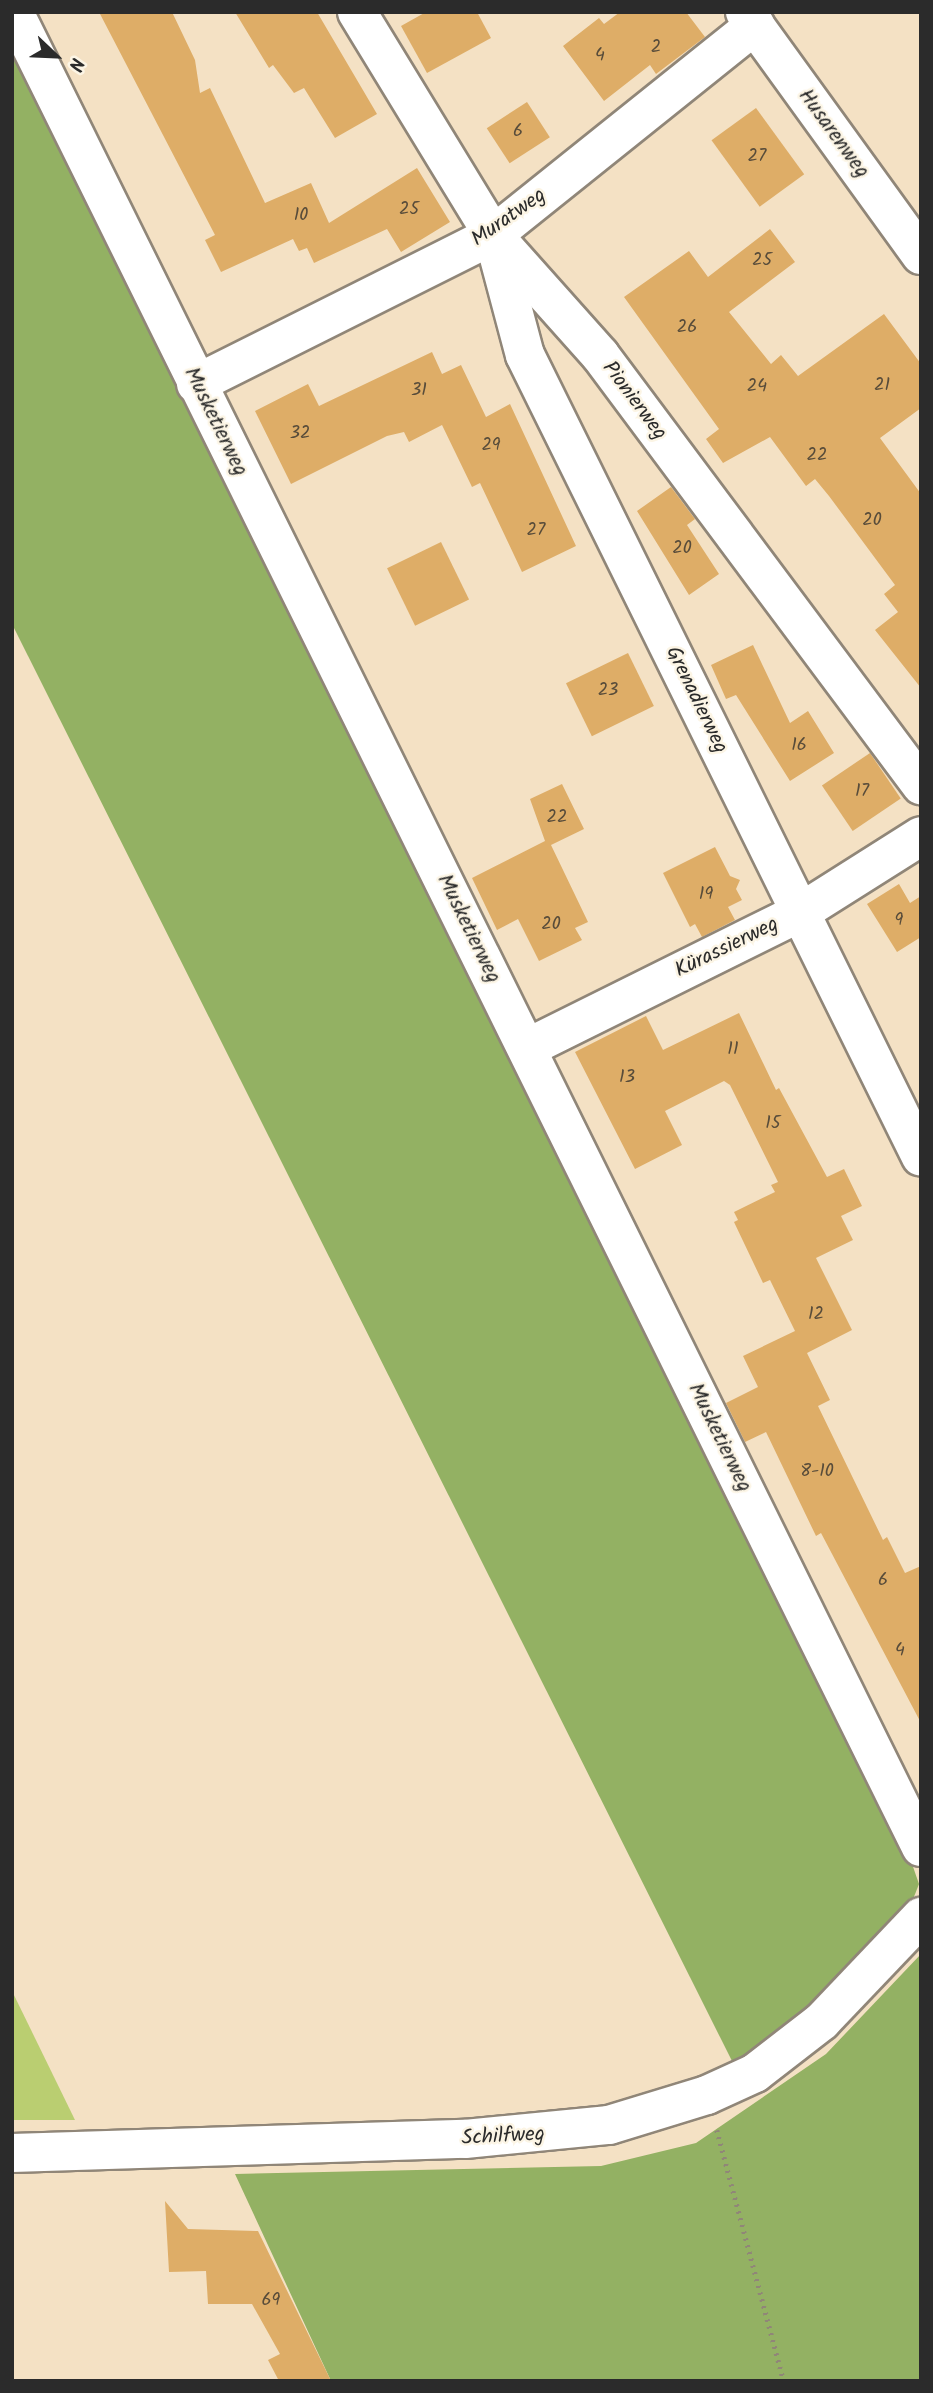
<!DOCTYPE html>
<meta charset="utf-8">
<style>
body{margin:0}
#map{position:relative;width:933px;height:2393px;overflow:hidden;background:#f4e1c4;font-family:Kalam,sans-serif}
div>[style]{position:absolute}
.green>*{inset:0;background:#bace71}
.forest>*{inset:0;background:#93b163}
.building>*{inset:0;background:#dead67;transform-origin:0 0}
.path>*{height:4.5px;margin-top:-2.25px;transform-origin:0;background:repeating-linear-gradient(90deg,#908678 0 2px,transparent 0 7px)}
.roads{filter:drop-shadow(2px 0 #908678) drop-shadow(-2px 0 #908678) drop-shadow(0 2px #908678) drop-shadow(0 -2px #908678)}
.minor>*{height:38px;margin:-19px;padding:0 19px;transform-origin:19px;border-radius:19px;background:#fff}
span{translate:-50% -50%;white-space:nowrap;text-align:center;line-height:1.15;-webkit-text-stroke:5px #fcf5e5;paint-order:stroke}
.number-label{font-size:18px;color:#584c3a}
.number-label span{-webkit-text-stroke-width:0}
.street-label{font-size:21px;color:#2b2b2b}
.frame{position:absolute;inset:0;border:14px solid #2b2b2b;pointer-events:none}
.north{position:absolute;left:21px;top:21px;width:70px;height:70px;-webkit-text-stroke:5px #fcf5e5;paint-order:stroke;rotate:113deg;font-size:19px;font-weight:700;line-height:28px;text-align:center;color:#2b2b2b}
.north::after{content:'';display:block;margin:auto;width:24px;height:32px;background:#2b2b2b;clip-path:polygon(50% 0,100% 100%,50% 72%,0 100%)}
</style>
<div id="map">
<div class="green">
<div style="clip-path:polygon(12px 1991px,75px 2120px,12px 2120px)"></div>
</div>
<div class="forest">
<div style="clip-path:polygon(12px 37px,911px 1861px,919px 1884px,910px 1907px,841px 1984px,734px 2065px,12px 624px)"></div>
<div style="clip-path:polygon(921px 1954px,921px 2381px,331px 2381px,235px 2174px,601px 2166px,696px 2143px,826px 2054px)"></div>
</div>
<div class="building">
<div style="clip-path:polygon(99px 12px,172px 12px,195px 60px,200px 93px,210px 88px,265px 203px,311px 183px,329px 223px,417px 168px,450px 222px,401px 252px,387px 229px,314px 263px,307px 248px,299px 251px,293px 239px,221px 272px,205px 240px,215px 235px)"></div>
<div style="clip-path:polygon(235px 12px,317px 12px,377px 114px,335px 138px,304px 88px,294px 93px,273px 65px,269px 68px)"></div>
<div style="clip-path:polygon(426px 12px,477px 12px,491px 38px,427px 73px,401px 26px)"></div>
<div style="clip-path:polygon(620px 12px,686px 12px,705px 37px,656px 74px,650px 65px,604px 101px,563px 46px,599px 18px,604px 24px)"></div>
<div style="left:527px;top:102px;width:42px;height:48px;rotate:57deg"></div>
<div style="left:756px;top:108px;width:82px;height:55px;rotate:54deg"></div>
<div style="clip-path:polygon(770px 229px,795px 262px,729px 312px,771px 364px,781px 355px,798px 376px,884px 314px,921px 364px,921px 408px,880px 438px,921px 494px,921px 688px,875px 630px,898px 612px,884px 594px,895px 585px,829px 496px,815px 479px,806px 486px,770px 437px,723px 463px,706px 439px,719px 429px,624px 297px,689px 251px,708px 277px)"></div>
<div style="clip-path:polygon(432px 352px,442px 374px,461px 365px,486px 417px,510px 404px,576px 546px,522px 572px,480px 483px,472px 487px,442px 425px,409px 442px,404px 432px,387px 436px,291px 484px,255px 411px,308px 384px,319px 406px)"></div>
<div style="clip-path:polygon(671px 487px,695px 519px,687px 525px,719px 574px,689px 595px,637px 511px)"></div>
<div style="left:441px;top:542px;width:64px;height:60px;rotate:64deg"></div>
<div style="clip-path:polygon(753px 645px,790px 723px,808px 711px,834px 753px,790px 781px,736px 695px,726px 699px,711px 665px)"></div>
<div style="left:628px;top:653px;width:59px;height:69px;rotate:64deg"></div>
<div style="left:870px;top:753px;width:55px;height:58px;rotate:56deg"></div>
<div style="clip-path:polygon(562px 784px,584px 829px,551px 845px,588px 922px,575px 928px,582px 940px,539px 961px,518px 919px,497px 930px,472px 878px,545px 841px,530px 799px)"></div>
<div style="clip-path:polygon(715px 847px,730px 876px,740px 880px,736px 889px,742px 900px,728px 907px,735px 920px,702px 937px,695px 924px,690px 927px,663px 873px)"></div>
<div style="clip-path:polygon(899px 884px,910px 903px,921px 896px,921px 937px,897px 952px,867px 904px)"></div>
<div style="clip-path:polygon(739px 1013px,776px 1090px,779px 1088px,827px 1177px,844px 1169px,862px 1206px,841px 1216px,853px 1240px,816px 1258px,852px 1330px,807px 1353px,830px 1400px,818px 1406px,883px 1540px,887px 1537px,905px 1573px,921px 1566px,921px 1723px,821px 1533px,816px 1536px,766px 1432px,745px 1442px,726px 1403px,758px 1387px,743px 1356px,795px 1331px,770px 1280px,763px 1283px,734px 1222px,738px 1220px,734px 1212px,775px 1192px,771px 1185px,778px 1182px,730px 1085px,724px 1081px,665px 1111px,682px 1145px,635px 1169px,575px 1052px,646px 1016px,663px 1050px)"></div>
<div style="clip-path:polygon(165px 2201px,188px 2229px,258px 2231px,331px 2381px,279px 2381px,268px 2360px,280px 2354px,252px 2304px,208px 2304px,206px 2271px,169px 2272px)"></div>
</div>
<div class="path">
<div style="left:717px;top:2130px;width:260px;rotate:75.1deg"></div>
</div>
<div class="roads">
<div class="minor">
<div style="left:14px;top:12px;width:2047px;rotate:63.7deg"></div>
<div style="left:357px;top:12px;width:261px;rotate:58.6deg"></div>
<div style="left:493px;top:235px;width:161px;rotate:48.3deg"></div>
<div style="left:600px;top:355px;width:537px;rotate:53.26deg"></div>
<div style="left:745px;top:12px;width:300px;rotate:54.1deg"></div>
<div style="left:493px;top:235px;width:124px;rotate:75.1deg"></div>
<div style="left:525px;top:355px;width:894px;rotate:63.72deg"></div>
<div style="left:196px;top:384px;width:332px;rotate:-26.6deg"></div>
<div style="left:493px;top:235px;width:336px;rotate:-38.7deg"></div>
<div style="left:527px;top:1048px;width:306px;rotate:-26.4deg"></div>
<div style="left:801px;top:912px;width:142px;rotate:-32.3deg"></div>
<div style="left:12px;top:2153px;width:453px;rotate:-1.8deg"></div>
<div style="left:465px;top:2139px;width:145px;rotate:-5.6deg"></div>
<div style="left:609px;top:2125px;width:102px;rotate:-17deg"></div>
<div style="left:707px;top:2095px;width:53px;rotate:-24.6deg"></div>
<div style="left:755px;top:2073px;width:85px;rotate:-37.8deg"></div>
<div style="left:822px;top:2021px;width:144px;rotate:-46.4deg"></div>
</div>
</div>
<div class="number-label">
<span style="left:656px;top:48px">2</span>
<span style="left:600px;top:56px">4</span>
<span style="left:518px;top:132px">6</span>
<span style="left:757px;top:157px">27</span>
<span style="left:409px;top:210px">25</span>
<span style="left:301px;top:216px">10</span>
<span style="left:762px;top:261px">25</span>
<span style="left:687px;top:328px">26</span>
<span style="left:882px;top:386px">21</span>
<span style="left:757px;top:387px">24</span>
<span style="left:419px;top:391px">31</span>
<span style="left:300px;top:434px">32</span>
<span style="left:491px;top:446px">29</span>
<span style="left:817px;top:456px">22</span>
<span style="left:872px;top:521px">20</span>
<span style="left:536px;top:531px">27</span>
<span style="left:682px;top:549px">20</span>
<span style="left:608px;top:691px">23</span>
<span style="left:799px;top:746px">16</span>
<span style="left:862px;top:792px">17</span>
<span style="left:557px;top:818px">22</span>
<span style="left:706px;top:895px">19</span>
<span style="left:899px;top:921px">9</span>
<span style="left:551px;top:925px">20</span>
<span style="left:733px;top:1050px">11</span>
<span style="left:627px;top:1078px">13</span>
<span style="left:773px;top:1124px">15</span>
<span style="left:816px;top:1315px">12</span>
<span style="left:817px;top:1472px">8-10</span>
<span style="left:883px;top:1581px">6</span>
<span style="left:900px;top:1651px">4</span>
<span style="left:271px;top:2301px">69</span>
</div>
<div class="street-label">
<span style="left:833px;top:134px;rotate:54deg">Husarenweg</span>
<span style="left:509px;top:218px;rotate:-35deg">Muratweg</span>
<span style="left:634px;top:401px;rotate:53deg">Pionierweg</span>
<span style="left:215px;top:422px;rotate:64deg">Musketierweg</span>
<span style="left:696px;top:700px;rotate:64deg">Grenadierweg</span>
<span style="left:468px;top:929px;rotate:64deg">Musketierweg</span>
<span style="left:727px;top:948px;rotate:-26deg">Kürassierweg</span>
<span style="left:719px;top:1438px;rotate:64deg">Musketierweg</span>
<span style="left:503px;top:2137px;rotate:-3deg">Schilfweg</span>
</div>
<div class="frame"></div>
<div class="north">N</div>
</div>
